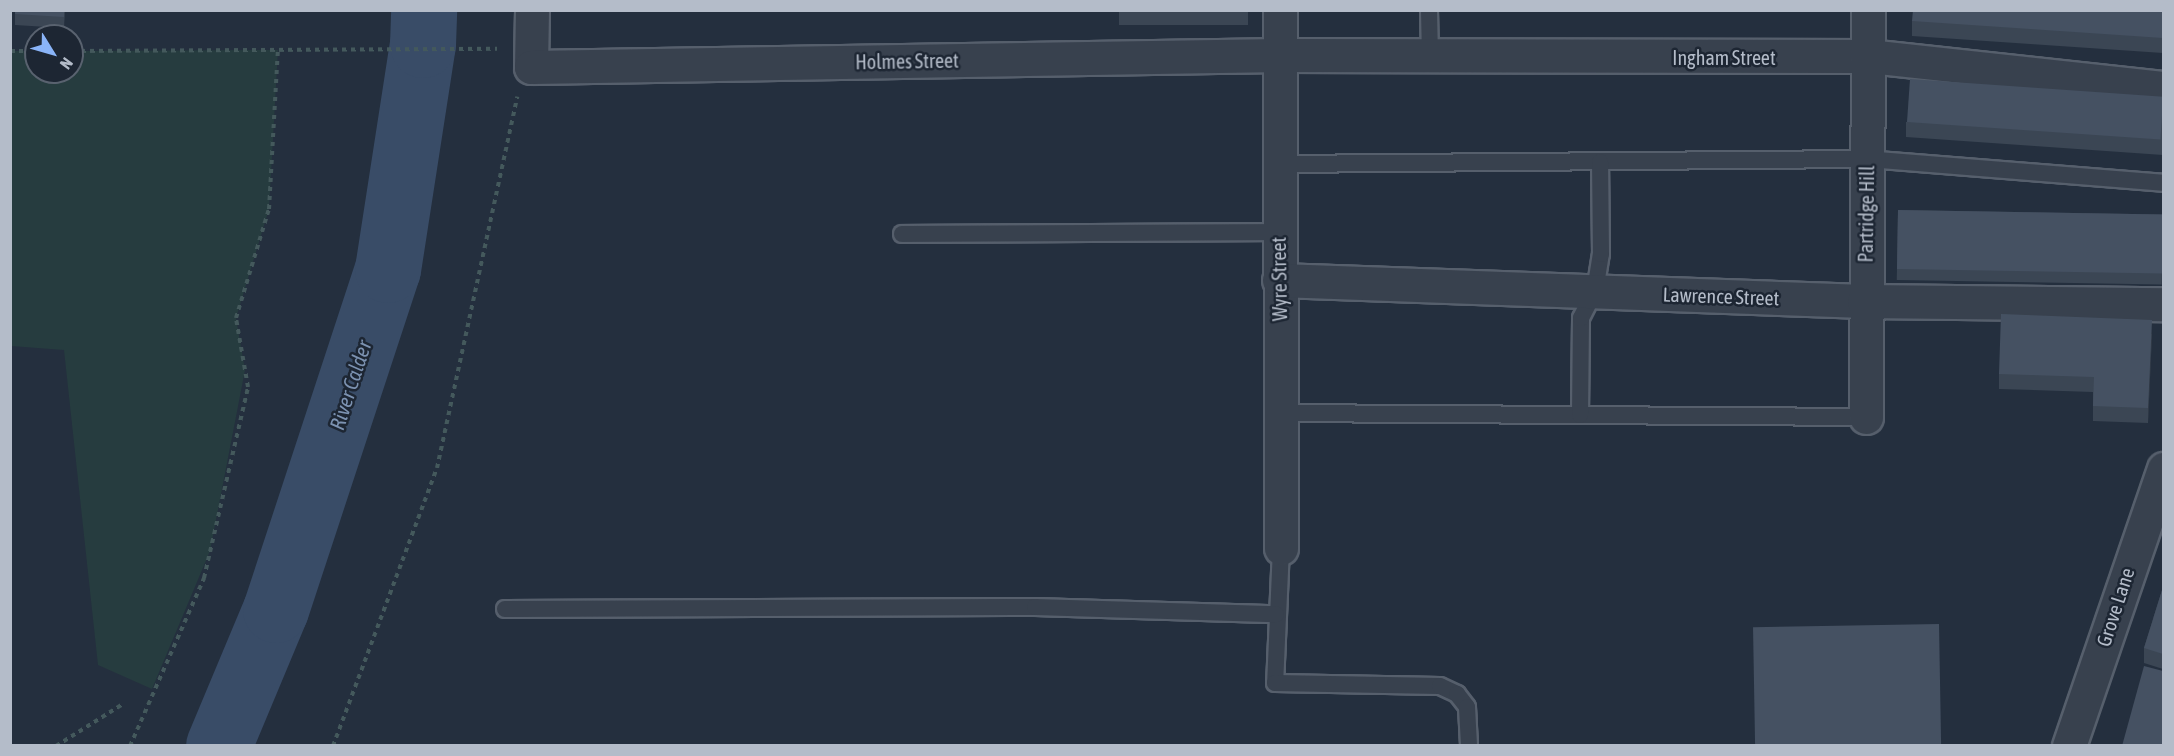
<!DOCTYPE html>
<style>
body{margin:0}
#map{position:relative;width:2174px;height:756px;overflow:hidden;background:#242f3e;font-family:"Asap Condensed",sans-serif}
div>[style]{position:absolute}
.green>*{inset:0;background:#263c3f}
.river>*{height:66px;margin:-33px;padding:0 33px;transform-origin:33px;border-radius:33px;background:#394c67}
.path>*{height:4px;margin-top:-2px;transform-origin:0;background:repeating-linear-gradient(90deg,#44595c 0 4.5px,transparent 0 9px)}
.roads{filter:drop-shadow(2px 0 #565f6c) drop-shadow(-2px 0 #565f6c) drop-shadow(0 2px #565f6c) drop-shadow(0 -2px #565f6c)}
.service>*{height:16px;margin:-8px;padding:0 8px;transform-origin:8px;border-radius:8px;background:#38414e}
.minor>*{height:33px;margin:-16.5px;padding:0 16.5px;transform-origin:16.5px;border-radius:16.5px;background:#38414e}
.wall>*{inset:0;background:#3b4654;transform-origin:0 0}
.shaded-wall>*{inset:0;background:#303945}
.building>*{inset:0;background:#455162;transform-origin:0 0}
span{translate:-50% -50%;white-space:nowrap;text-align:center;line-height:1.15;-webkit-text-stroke:5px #1d2633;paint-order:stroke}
.street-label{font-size:20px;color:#b4bcc9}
.water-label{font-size:21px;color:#7c92b1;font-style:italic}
.frame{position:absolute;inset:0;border:12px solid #b4bcc9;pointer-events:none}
.north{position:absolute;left:24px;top:24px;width:60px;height:60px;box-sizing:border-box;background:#1d2633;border:2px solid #59626f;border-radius:50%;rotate:127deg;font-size:16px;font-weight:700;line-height:24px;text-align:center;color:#b4bcc9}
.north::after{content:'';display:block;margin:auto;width:21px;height:27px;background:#8ab4f8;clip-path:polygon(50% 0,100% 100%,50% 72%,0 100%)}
</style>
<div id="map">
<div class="green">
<div style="clip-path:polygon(278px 50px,269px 209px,236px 318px,245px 370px,210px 551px,152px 689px,98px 665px,64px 350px,11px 346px,11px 51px,36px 51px,36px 72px,72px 72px,72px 51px)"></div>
</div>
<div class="river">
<div style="left:219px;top:746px;width:147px;rotate:-67.3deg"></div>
<div style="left:276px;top:610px;width:358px;rotate:-71.8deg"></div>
<div style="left:388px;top:270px;width:228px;rotate:-81.2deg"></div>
<div style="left:423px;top:45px;width:35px;rotate:-88deg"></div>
</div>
<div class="path">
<div style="left:10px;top:51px;width:26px"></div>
<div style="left:72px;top:51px;width:425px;rotate:-0.3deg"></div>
<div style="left:56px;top:746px;width:79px;rotate:-32.1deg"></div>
<div style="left:130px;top:746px;width:184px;rotate:-66.2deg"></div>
<div style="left:204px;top:578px;width:196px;rotate:-77deg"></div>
<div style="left:248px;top:387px;width:70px;rotate:-99.9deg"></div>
<div style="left:236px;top:318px;width:114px;rotate:-73.2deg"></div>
<div style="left:269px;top:209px;width:159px;rotate:-86.8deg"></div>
<div style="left:333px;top:746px;width:297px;rotate:-69.5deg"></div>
<div style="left:437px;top:468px;width:380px;rotate:-77.8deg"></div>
</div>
<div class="roads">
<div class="service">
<div style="left:1429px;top:10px;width:48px;rotate:88.8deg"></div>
<div style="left:1279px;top:164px;width:588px;rotate:-0.49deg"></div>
<div style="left:1867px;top:159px;width:298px;rotate:4.6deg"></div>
<div style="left:902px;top:234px;width:377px;rotate:-0.3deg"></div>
<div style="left:1280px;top:413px;width:586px;rotate:0.39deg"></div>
<div style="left:1580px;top:415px;width:97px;rotate:-89.4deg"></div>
<div style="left:1581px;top:318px;width:30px;rotate:-63deg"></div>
<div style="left:1595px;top:291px;width:37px;rotate:-81deg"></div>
<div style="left:1601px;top:254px;width:92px;rotate:-90.6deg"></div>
<div style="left:1281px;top:548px;width:135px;rotate:92.5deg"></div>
<div style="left:1275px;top:683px;width:165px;rotate:1deg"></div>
<div style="left:1440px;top:686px;width:19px;rotate:25deg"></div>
<div style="left:1457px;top:694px;width:16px;rotate:52deg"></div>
<div style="left:1467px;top:707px;width:39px;rotate:87deg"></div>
<div style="left:505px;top:609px;width:530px;rotate:-0.22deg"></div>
<div style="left:1035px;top:607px;width:241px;rotate:1.7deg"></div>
</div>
<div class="minor">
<div style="left:532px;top:10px;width:57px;rotate:91deg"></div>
<div style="left:531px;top:67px;width:751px;rotate:-0.92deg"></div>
<div style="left:1282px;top:55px;width:586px;rotate:0.1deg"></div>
<div style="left:1868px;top:56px;width:298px;rotate:6.2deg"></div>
<div style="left:1280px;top:10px;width:538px;rotate:89.89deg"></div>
<div style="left:1279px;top:280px;width:585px;rotate:2.06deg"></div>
<div style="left:1864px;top:301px;width:300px;rotate:0.6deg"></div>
<div style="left:1866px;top:417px;width:407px;rotate:-89.7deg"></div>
<div style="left:2069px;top:746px;width:293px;rotate:-71.1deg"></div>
</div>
</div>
<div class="wall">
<div style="clip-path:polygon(15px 10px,65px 10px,64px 28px,15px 25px)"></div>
<div style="left:1119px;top:10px;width:129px;height:15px"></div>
<div style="clip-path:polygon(2163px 10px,2163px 53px,1912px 36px,1912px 21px)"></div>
<div style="clip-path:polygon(2163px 97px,2163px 155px,1906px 137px,1906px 122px)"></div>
<div style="left:1898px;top:210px;width:265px;height:70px;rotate:1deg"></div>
<div style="clip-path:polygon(2152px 334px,2148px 423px,2093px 421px,2093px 392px,1999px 389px,1999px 374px)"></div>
<div style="clip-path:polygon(2163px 587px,2163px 669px,2144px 663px,2144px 648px)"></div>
</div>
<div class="shaded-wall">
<div style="clip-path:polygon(2152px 320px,2152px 334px,2148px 423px,2148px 408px)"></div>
</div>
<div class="building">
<div style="clip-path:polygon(15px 10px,64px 10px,64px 17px,15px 14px)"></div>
<div style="clip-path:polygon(1913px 10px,2163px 10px,2163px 38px,1912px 21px)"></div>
<div style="left:1910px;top:79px;width:254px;height:43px;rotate:4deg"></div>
<div style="left:1898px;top:210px;width:265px;height:59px;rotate:1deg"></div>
<div style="clip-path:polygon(2001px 314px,2152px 320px,2148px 408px,2093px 406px,2094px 377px,1999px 374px)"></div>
<div style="clip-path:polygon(2163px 587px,2163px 654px,2144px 648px)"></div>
<div style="left:1939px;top:624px;width:122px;height:186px;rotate:89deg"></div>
<div style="clip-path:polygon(2144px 666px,2163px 671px,2163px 746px,2122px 746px)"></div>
</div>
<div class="street-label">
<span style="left:1724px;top:57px">Ingham Street</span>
<span style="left:907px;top:61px;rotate:-1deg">Holmes Street</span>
<span style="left:1866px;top:214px;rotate:-89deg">Partridge Hill</span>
<span style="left:1279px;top:279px;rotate:-91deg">Wyre Street</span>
<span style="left:1721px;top:296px;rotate:2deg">Lawrence Street</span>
<span style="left:2115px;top:607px;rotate:-72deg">Grove Lane</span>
</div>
<div class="water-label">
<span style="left:350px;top:385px;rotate:-72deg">River Calder</span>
</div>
<div class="frame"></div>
<div class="north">N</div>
</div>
